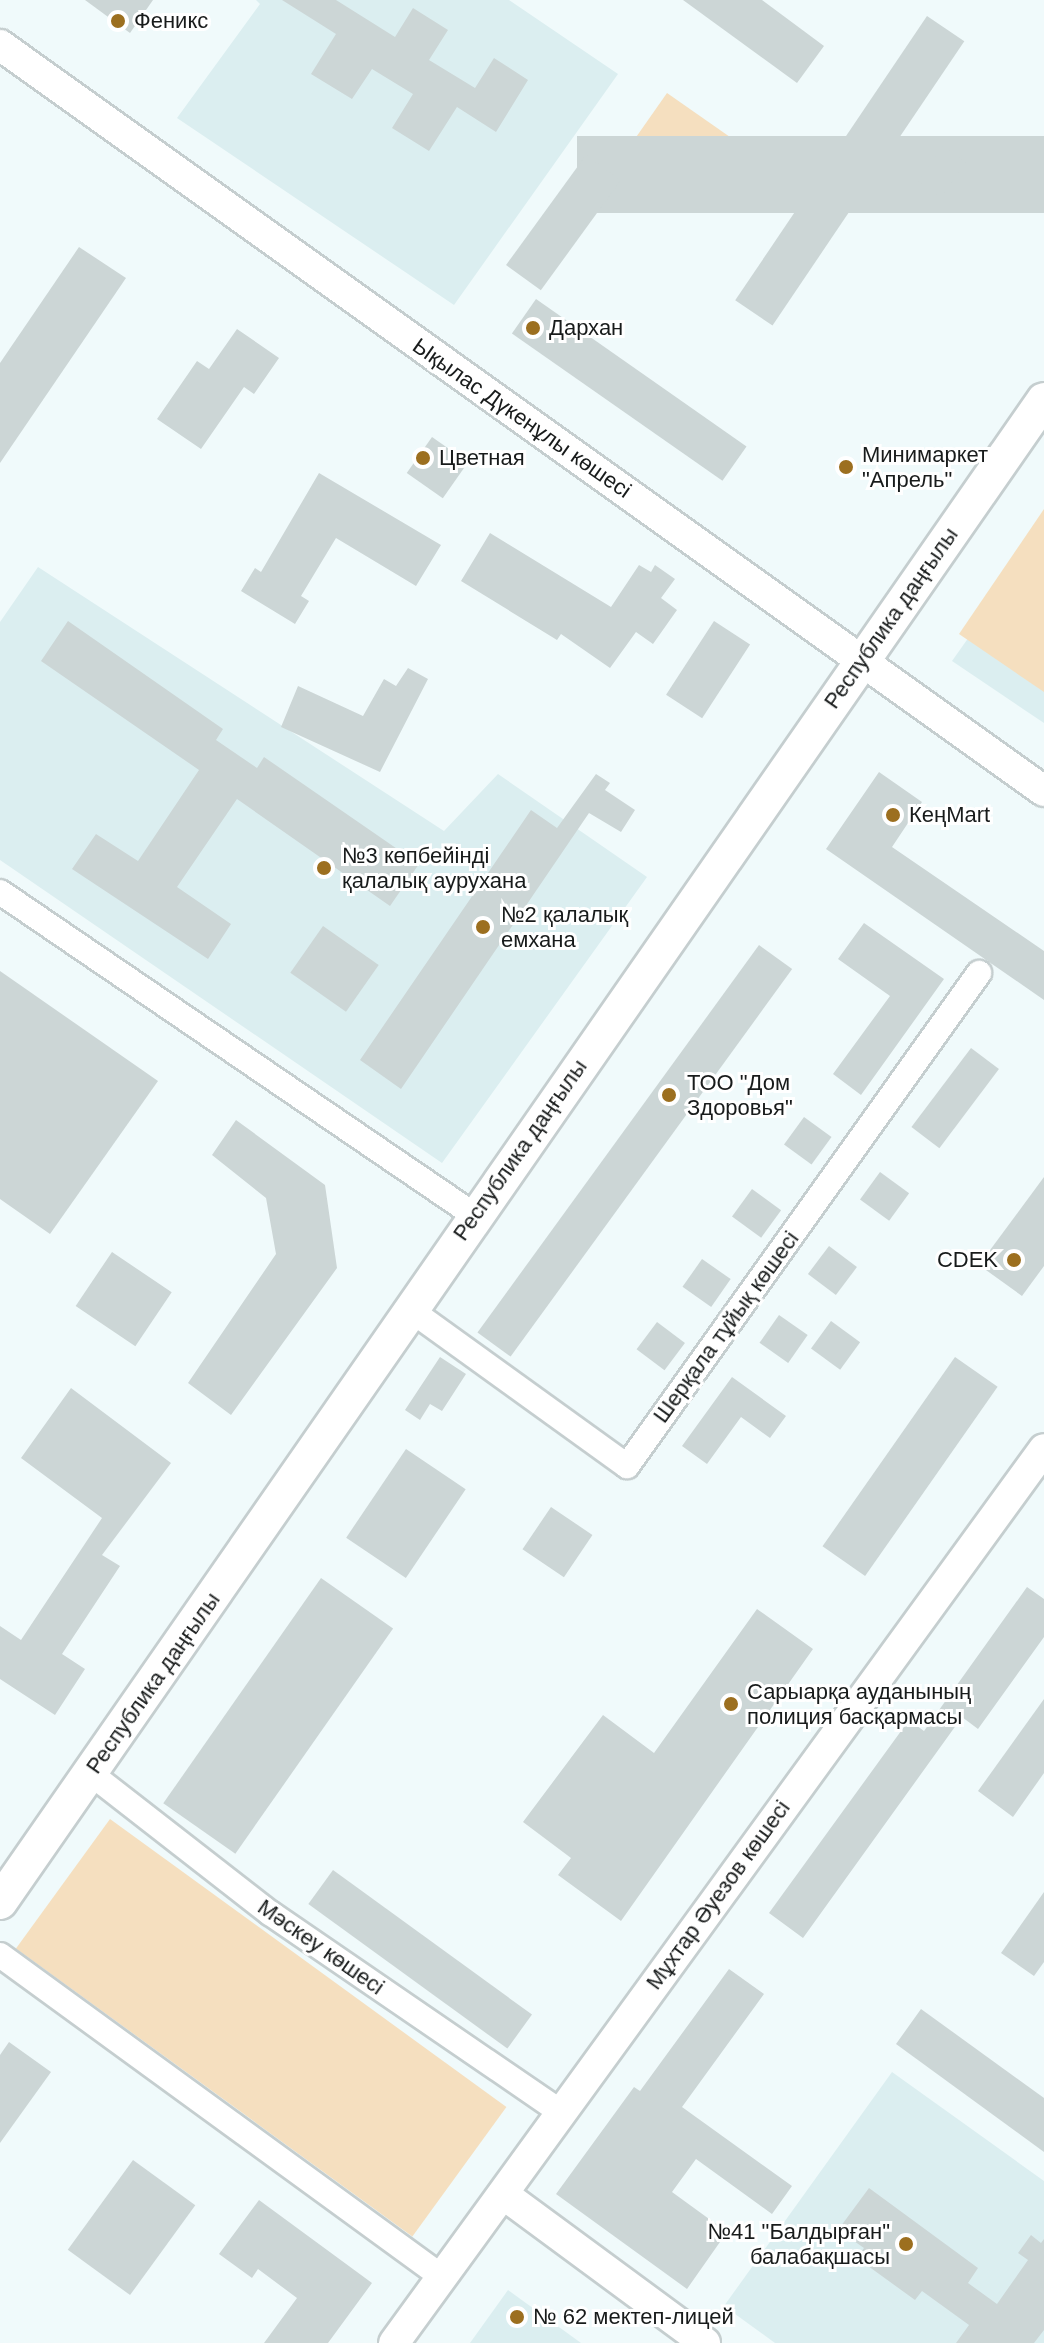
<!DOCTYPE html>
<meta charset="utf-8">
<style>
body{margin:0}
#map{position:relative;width:1044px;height:2343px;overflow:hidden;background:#f0fafb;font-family:Arial,sans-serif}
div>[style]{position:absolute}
.built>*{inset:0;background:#dbeef0}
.green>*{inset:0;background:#f5dfbf;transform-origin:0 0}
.building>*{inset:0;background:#ccd6d6;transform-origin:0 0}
.roads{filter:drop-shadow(2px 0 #c5cecf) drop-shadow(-2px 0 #c5cecf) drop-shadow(0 2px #c5cecf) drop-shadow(0 -2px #c5cecf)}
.minor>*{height:24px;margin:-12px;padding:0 12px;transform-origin:12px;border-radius:12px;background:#fff}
.tertiary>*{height:30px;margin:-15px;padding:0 15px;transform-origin:15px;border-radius:15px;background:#fff}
.secondary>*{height:34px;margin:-17px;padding:0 17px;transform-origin:17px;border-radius:17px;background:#fff}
.dots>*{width:22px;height:22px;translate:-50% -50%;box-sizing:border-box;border:4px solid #fff;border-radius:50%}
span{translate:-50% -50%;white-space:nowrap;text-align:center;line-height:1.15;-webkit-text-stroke:6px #fff;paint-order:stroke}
.poi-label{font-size:22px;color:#181b1b}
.left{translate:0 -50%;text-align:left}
.right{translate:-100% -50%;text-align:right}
.street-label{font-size:22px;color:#181b1b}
</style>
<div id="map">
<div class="built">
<div style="clip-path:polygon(256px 0,509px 0,618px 74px,454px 305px,177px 118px,260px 4px)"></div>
<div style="clip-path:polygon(1044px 531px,1044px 723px,952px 661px)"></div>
<div style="clip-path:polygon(38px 567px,444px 831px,498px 774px,647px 877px,442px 1163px,0 860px,0 622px)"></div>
<div style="clip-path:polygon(892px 2072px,1044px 2181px,1044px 2343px,775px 2343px,724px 2306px)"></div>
<div style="clip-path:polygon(508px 2290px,581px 2343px,470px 2343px)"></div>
</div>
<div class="green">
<div style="left:667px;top:93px;width:90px;height:62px;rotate:35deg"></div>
<div style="clip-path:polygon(1044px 509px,1044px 692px,959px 634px)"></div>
<div style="left:110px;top:1819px;width:490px;height:160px;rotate:36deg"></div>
</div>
<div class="building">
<div style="clip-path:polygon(85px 0,153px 0,130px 33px)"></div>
<div style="clip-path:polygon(282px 0,336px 0,395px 37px,413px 8px,448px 30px,429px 60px,475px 88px,494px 58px,528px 80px,496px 132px,457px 107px,429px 151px,392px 128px,413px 94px,372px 69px,352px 99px,311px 74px,336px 34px)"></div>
<div style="clip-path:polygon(683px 0,762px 0,824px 46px,797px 83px)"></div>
<div style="left:927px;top:16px;width:45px;height:343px;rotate:34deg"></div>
<div style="left:1044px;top:136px;width:77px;height:467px;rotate:90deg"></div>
<div style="left:943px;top:146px;width:28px;height:43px;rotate:35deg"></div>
<div style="left:586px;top:155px;width:43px;height:136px;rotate:36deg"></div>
<div style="clip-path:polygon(79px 247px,126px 278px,0 463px,0 363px)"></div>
<div style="left:536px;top:299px;width:257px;height:42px;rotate:35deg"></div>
<div style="clip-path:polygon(237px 329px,279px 358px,254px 394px,244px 387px,201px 449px,157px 419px,197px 361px,209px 369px)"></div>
<div style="left:432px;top:437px;width:44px;height:44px;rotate:35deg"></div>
<div style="clip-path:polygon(319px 473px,441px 545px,416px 586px,336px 538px,301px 596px,309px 601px,295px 624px,241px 591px,255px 568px,261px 572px)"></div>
<div style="clip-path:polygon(490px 533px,611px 607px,639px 565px,651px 572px,655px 565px,675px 579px,661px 598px,677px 610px,653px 644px,636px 632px,610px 668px,561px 634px,557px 640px,461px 581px)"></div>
<div style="clip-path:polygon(68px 621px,223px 729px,216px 740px,257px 768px,264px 757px,419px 864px,390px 906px,237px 799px,177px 887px,231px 924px,208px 959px,72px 869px,96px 834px,138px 861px,199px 770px,41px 661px)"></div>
<div style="left:714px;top:621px;width:43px;height:88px;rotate:33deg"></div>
<div style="clip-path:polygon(408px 668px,428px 679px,380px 772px,281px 727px,298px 686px,363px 716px,384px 679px,396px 686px)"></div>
<div style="clip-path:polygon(879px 772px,922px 802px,892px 847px,1044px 951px,1044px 1000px,826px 849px)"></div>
<div style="clip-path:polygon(596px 774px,610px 783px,605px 790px,635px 810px,621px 832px,589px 813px,401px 1089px,360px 1060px,531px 810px,557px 828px)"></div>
<div style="clip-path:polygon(864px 923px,944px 979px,861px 1095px,833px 1074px,890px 996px,838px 959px)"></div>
<div style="left:323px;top:926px;width:68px;height:57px;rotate:35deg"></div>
<div style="left:759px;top:945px;width:41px;height:479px;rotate:36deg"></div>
<div style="clip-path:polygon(0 971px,158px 1081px,50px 1234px,0 1199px)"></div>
<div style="left:971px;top:1048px;width:35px;height:99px;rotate:37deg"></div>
<div style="left:804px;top:1117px;width:34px;height:34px;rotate:36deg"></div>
<div style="clip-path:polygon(236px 1120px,325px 1185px,337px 1268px,231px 1415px,188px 1383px,276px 1254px,266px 1198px,212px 1155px)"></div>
<div style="left:880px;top:1172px;width:36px;height:34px;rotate:36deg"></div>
<div style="clip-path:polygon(1044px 1177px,1044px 1266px,1022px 1296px,979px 1265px)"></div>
<div style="left:752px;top:1189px;width:36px;height:34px;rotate:36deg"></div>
<div style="left:829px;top:1246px;width:35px;height:35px;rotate:37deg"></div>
<div style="left:112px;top:1252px;width:72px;height:65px;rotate:34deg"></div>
<div style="left:702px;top:1259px;width:35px;height:34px;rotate:35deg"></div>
<div style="left:779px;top:1315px;width:35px;height:34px;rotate:35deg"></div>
<div style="left:831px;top:1321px;width:36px;height:34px;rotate:36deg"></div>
<div style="left:657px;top:1322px;width:35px;height:34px;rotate:37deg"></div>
<div style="clip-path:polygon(440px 1357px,466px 1374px,442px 1411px,430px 1404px,420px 1420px,405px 1410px)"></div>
<div style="left:955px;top:1357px;width:52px;height:231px;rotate:35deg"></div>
<div style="clip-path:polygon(732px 1377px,786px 1416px,770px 1438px,741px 1417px,707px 1464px,682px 1446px)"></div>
<div style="clip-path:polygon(71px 1388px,171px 1463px,102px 1555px,120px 1566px,62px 1654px,85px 1669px,55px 1715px,0 1679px,0 1626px,21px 1640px,102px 1518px,21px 1458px)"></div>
<div style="left:406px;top:1449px;width:72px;height:107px;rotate:34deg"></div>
<div style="left:551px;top:1507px;width:50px;height:51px;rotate:34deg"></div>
<div style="left:321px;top:1578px;width:88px;height:275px;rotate:35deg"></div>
<div style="clip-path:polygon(1027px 1587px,1044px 1599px,1044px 1637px,978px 1729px,962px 1717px,803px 1938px,769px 1913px,909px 1720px,924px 1731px)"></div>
<div style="clip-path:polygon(757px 1609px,813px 1649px,621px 1921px,558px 1875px,571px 1858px,523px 1822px,603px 1715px,654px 1753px)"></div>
<div style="clip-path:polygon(1044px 1699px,1044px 1773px,1013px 1817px,978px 1791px)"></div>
<div style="left:333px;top:1870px;width:246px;height:42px;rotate:36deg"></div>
<div style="clip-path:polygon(1044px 1892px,1044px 1962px,1034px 1976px,1001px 1953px)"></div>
<div style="clip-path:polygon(729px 1969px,764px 1994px,682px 2107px,792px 2186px,772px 2214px,696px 2159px,672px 2192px,727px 2232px,687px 2289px,556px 2194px,634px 2087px,640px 2091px)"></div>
<div style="clip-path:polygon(921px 2009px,1044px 2098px,1044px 2152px,896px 2044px)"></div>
<div style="clip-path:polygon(9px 2042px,51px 2072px,0 2143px,0 2055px)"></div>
<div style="left:133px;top:2160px;width:77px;height:111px;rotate:36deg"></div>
<div style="clip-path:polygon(869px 2188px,978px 2268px,968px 2283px,997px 2304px,1028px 2260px,1018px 2253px,1031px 2235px,1041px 2243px,1044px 2239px,1044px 2330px,1034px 2343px,956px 2343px,969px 2325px,922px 2291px,915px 2300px,857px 2258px,864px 2248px,838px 2230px)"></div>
<div style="clip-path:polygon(259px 2200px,372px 2283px,328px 2343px,264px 2343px,297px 2298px,258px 2269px,252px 2278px,219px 2254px)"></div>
</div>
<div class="roads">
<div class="minor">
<div style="left:0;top:892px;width:574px;rotate:34.27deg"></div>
<div style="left:412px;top:1311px;width:265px;rotate:35.8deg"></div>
<div style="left:627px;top:1466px;width:606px;rotate:-54.47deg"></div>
<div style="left:90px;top:1773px;width:228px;rotate:37.9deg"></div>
<div style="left:270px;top:1913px;width:350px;rotate:34.4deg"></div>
<div style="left:0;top:1955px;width:547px;rotate:36.07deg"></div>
</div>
<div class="tertiary">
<div style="left:0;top:45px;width:1283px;rotate:35.55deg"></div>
<div style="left:503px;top:2194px;width:251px;rotate:36.4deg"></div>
<div style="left:394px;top:2343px;width:1105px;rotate:-53.98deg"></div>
</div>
<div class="secondary">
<div style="left:0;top:1902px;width:1829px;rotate:-55.2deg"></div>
</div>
</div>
<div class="dots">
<div style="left:118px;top:21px;background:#9c6f1f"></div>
<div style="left:533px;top:328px;background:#9c6f1f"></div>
<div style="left:423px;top:458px;background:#9c6f1f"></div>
<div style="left:846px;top:467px;background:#9c6f1f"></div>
<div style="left:893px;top:815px;background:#9c6f1f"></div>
<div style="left:324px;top:868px;background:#9c6f1f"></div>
<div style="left:483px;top:927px;background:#9c6f1f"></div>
<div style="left:669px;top:1095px;background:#9c6f1f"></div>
<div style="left:1014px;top:1260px;background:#9c6f1f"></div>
<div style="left:731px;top:1704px;background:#9c6f1f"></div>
<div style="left:906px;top:2244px;background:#9c6f1f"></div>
<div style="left:517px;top:2317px;background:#9c6f1f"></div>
</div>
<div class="poi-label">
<span class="left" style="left:134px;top:21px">Феникс</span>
<span class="left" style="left:549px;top:328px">Дархан</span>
<span class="left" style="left:862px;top:467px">Минимаркет<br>"Апрель"</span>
<span class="left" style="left:439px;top:458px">Цветная</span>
<span class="left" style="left:909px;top:815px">КеңMart</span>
<span class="left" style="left:342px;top:868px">№3 көпбейінді<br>қалалық аурухана</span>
<span class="left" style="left:501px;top:927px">№2 қалалық<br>емхана</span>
<span class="left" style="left:687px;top:1095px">ТОО "Дом<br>Здоровья"</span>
<span class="right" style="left:998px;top:1260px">CDEK</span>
<span class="left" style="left:747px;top:1704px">Сарыарқа ауданының<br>полиция басқармасы</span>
<span class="right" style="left:890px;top:2244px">№41 "Балдырған"<br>балабақшасы</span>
<span class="left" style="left:533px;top:2317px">№ 62 мектеп-лицей</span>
</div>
<div class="street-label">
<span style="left:522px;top:418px;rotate:35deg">Ықылас Дүкенұлы көшесі</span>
<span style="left:891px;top:618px;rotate:-55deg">Республика даңғылы</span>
<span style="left:520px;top:1150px;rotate:-55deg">Республика даңғылы</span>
<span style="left:726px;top:1327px;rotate:-54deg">Шерқала тұйық көшесі</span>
<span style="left:153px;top:1683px;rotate:-55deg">Республика даңғылы</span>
<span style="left:718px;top:1895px;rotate:-54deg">Мұхтар Әуезов көшесі</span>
<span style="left:321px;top:1947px;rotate:35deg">Мәскеу көшесі</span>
</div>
</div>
